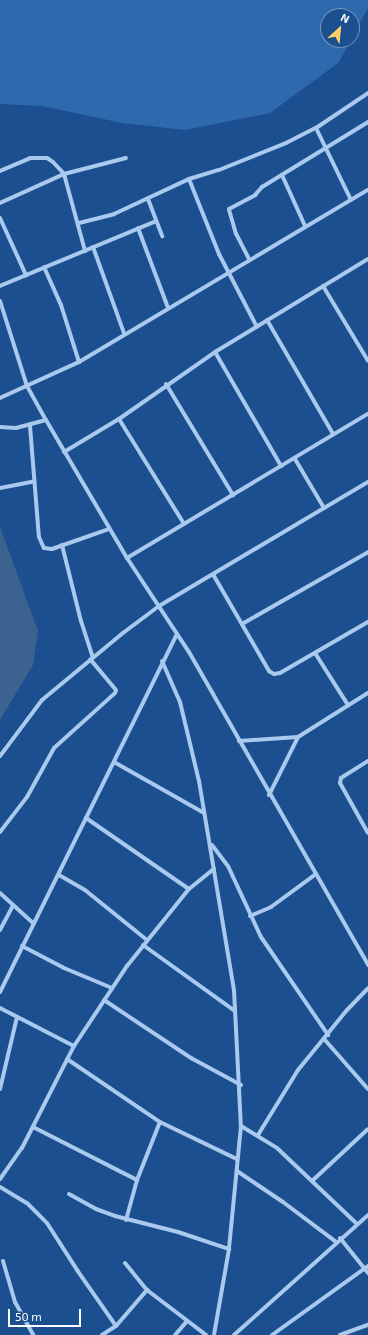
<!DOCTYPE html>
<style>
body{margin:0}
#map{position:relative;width:368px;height:1335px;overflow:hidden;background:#1b4f8f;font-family:"Exo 2",sans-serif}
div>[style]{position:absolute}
.green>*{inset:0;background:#2e69ad}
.water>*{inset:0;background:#3c6290}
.street>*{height:4px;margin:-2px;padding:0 2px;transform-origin:2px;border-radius:2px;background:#a9c9ee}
span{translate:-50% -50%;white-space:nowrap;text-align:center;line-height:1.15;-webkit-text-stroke:3px #1b4f8f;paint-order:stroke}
.north{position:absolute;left:320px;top:8px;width:40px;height:40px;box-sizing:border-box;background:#1b4f8f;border:1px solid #7695bc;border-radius:50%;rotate:27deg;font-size:11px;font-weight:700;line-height:16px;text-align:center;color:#fff}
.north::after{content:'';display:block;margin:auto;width:14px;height:18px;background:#ffd166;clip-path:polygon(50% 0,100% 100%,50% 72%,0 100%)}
.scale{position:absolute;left:8px;top:1309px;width:73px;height:18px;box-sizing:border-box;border:2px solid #fff;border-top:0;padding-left:5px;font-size:12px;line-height:14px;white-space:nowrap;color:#fff;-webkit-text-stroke:3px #1b4f8f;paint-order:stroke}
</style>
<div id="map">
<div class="green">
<div style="clip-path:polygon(0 0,368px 0,368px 8px,352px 37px,352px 16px,328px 16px,328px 40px,351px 40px,338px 63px,270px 113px,185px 130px,122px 123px,42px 106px,0 104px)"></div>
</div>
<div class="water">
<div style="clip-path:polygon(0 527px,38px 631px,33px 665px,0 720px)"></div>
</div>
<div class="street">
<div style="left:316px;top:128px;width:80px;rotate:64.1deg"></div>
<div style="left:0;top:171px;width:33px;rotate:-23deg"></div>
<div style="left:30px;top:158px;width:17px"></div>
<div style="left:47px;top:158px;width:7px;rotate:34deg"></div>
<div style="left:53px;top:162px;width:16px;rotate:47deg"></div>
<div style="left:64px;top:174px;width:80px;rotate:74.7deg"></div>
<div style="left:282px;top:175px;width:56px;rotate:65.7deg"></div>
<div style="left:189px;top:179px;width:81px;rotate:68.2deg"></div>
<div style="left:219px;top:254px;width:82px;rotate:62.5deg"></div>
<div style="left:148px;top:199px;width:40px;rotate:69deg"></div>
<div style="left:0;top:203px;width:70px;rotate:-24.4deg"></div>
<div style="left:64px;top:174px;width:64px;rotate:-14.5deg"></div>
<div style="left:0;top:218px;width:63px;rotate:65.5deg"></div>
<div style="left:79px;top:223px;width:36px;rotate:-14deg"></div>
<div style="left:114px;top:214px;width:83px;rotate:-25deg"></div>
<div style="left:189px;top:179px;width:31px;rotate:-17deg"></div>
<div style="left:219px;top:170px;width:72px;rotate:-21.9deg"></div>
<div style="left:286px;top:143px;width:34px;rotate:-27deg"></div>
<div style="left:316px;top:128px;width:63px;rotate:-33.9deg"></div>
<div style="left:138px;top:228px;width:85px;rotate:69.4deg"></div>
<div style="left:93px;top:247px;width:91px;rotate:70.2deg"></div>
<div style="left:249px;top:259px;width:28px;rotate:-117deg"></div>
<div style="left:236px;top:234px;width:26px;rotate:-106deg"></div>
<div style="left:229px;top:209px;width:30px;rotate:-28deg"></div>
<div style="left:255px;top:195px;width:11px;rotate:-49deg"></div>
<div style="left:262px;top:187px;width:124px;rotate:-31.5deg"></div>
<div style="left:44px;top:267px;width:42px;rotate:65.9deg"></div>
<div style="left:61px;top:305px;width:60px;rotate:72.5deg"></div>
<div style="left:0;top:286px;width:169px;rotate:-22.6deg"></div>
<div style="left:323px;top:286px;width:87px;rotate:59deg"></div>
<div style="left:0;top:301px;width:89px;rotate:72.4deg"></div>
<div style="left:27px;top:386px;width:39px;rotate:61deg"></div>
<div style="left:46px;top:420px;width:160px;rotate:59.6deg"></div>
<div style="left:127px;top:558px;width:113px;rotate:56.6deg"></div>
<div style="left:189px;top:652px;width:361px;rotate:60.2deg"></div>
<div style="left:267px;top:320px;width:132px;rotate:59.9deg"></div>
<div style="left:215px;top:352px;width:132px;rotate:59.9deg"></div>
<div style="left:166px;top:384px;width:130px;rotate:58.9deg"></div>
<div style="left:0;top:398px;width:87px;rotate:-24.5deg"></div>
<div style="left:79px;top:362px;width:336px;rotate:-30.8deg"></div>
<div style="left:119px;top:419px;width:123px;rotate:58.2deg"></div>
<div style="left:30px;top:426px;width:111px;rotate:85.4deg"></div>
<div style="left:39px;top:537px;width:12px;rotate:66deg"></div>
<div style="left:44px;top:548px;width:8px;rotate:7deg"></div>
<div style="left:52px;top:549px;width:60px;rotate:-19.3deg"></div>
<div style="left:0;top:427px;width:16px;rotate:4deg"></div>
<div style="left:16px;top:428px;width:31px;rotate:-15deg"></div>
<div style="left:64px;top:452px;width:64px;rotate:-31deg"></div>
<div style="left:119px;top:419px;width:117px;rotate:-34.9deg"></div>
<div style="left:215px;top:352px;width:179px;rotate:-31.3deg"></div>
<div style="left:295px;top:459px;width:57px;rotate:59.4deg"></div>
<div style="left:0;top:488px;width:33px;rotate:-11deg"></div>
<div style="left:62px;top:545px;width:78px;rotate:76deg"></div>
<div style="left:81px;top:621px;width:38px;rotate:72deg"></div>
<div style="left:127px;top:558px;width:281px;rotate:-30.9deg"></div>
<div style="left:214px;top:576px;width:110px;rotate:59.9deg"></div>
<div style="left:269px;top:671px;width:6px;rotate:31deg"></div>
<div style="left:274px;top:674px;width:6px;rotate:-9deg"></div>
<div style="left:280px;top:673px;width:102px;rotate:-30.1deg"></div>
<div style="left:242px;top:624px;width:145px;rotate:-29.7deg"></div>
<div style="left:315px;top:653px;width:62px;rotate:57.6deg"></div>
<div style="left:162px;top:661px;width:45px;rotate:66.3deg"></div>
<div style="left:180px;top:702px;width:81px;rotate:76.5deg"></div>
<div style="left:199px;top:781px;width:212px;rotate:80.5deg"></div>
<div style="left:234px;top:990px;width:136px;rotate:87.1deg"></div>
<div style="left:241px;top:1126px;width:124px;rotate:95.6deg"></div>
<div style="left:229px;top:1249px;width:87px;rotate:99.9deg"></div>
<div style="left:239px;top:741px;width:59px;rotate:-3.9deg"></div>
<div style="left:298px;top:737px;width:83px;rotate:-32.2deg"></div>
<div style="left:0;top:756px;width:70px;rotate:-53.1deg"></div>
<div style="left:42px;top:700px;width:105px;rotate:-39.6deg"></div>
<div style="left:123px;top:633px;width:45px;rotate:-36.9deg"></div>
<div style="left:159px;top:606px;width:243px;rotate:-30.7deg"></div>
<div style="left:368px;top:761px;width:32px;rotate:148deg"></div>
<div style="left:341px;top:778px;width:5px;rotate:101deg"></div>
<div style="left:340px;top:783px;width:57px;rotate:60.8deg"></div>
<div style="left:114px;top:762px;width:103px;rotate:29.5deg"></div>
<div style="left:269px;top:795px;width:65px;rotate:-63.4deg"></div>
<div style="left:86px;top:818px;width:125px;rotate:34.6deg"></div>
<div style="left:0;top:832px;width:44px;rotate:-52.4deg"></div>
<div style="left:27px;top:797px;width:56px;rotate:-61.1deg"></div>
<div style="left:54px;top:748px;width:82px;rotate:-42deg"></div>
<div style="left:115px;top:693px;width:3px;rotate:-72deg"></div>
<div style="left:116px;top:690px;width:40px;rotate:-130deg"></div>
<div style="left:212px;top:845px;width:26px;rotate:53deg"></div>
<div style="left:228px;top:866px;width:78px;rotate:65.1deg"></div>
<div style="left:261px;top:937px;width:119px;rotate:55.6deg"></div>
<div style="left:59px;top:875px;width:30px;rotate:30deg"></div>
<div style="left:85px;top:890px;width:80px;rotate:38.9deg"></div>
<div style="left:0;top:893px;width:45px;rotate:42.3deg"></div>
<div style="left:250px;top:916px;width:23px;rotate:-23deg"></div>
<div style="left:271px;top:907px;width:56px;rotate:-36.3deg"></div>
<div style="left:0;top:930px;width:27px;rotate:-62deg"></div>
<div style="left:143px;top:945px;width:113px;rotate:35.7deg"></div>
<div style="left:22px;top:946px;width:47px;rotate:27.6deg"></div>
<div style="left:64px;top:968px;width:52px;rotate:22.6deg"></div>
<div style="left:0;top:992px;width:399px;rotate:-63.7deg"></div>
<div style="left:104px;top:1000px;width:105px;rotate:33.7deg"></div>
<div style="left:191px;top:1058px;width:57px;rotate:28.4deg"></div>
<div style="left:0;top:1008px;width:83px;rotate:27.2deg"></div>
<div style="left:325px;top:1040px;width:65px;rotate:48.7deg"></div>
<div style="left:67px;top:1059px;width:112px;rotate:34.1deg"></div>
<div style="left:160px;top:1122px;width:85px;rotate:25.7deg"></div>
<div style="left:0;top:1089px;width:74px;rotate:-76.7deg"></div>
<div style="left:241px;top:1126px;width:42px;rotate:31.4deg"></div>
<div style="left:277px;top:1148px;width:110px;rotate:43.5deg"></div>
<div style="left:33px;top:1127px;width:117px;rotate:27deg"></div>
<div style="left:258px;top:1135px;width:76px;rotate:-58.4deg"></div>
<div style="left:298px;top:1070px;width:77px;rotate:-50.8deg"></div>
<div style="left:347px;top:1010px;width:30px;rotate:-46deg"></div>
<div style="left:237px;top:1171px;width:55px;rotate:34deg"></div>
<div style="left:283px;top:1202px;width:66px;rotate:37deg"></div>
<div style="left:0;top:1179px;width:38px;rotate:-55deg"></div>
<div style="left:22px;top:1148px;width:114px;rotate:-63deg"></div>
<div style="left:74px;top:1046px;width:96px;rotate:-56.5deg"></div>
<div style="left:127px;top:966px;width:99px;rotate:-51.2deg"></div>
<div style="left:189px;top:889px;width:32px;rotate:-39deg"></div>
<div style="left:312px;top:1181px;width:76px;rotate:-42.9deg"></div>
<div style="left:0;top:1187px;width:31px;rotate:31deg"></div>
<div style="left:27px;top:1203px;width:28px;rotate:45deg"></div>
<div style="left:47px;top:1223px;width:56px;rotate:57.4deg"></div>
<div style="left:77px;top:1270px;width:68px;rotate:55.1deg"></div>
<div style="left:69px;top:1194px;width:31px;rotate:29deg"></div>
<div style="left:96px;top:1209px;width:20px;rotate:20deg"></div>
<div style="left:115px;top:1216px;width:65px;rotate:14.3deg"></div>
<div style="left:178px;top:1232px;width:54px;rotate:18.4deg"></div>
<div style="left:126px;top:1220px;width:41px;rotate:-74.6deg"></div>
<div style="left:137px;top:1180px;width:62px;rotate:-68.4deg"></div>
<div style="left:340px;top:1238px;width:45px;rotate:51.3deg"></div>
<div style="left:3px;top:1261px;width:43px;rotate:73.7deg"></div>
<div style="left:15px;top:1302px;width:38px;rotate:61deg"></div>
<div style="left:125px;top:1263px;width:35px;rotate:51deg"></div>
<div style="left:147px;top:1290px;width:74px;rotate:37.3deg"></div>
<div style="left:102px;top:1335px;width:17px;rotate:-33deg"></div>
<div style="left:116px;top:1326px;width:48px;rotate:-49.3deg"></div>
<div style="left:175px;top:1335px;width:18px;rotate:-49deg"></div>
<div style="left:234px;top:1335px;width:180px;rotate:-41.8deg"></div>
<div style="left:272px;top:1335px;width:118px;rotate:-35.7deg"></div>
<div style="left:340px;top:1335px;width:30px;rotate:-20deg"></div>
</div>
<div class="north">N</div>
<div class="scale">50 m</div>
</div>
